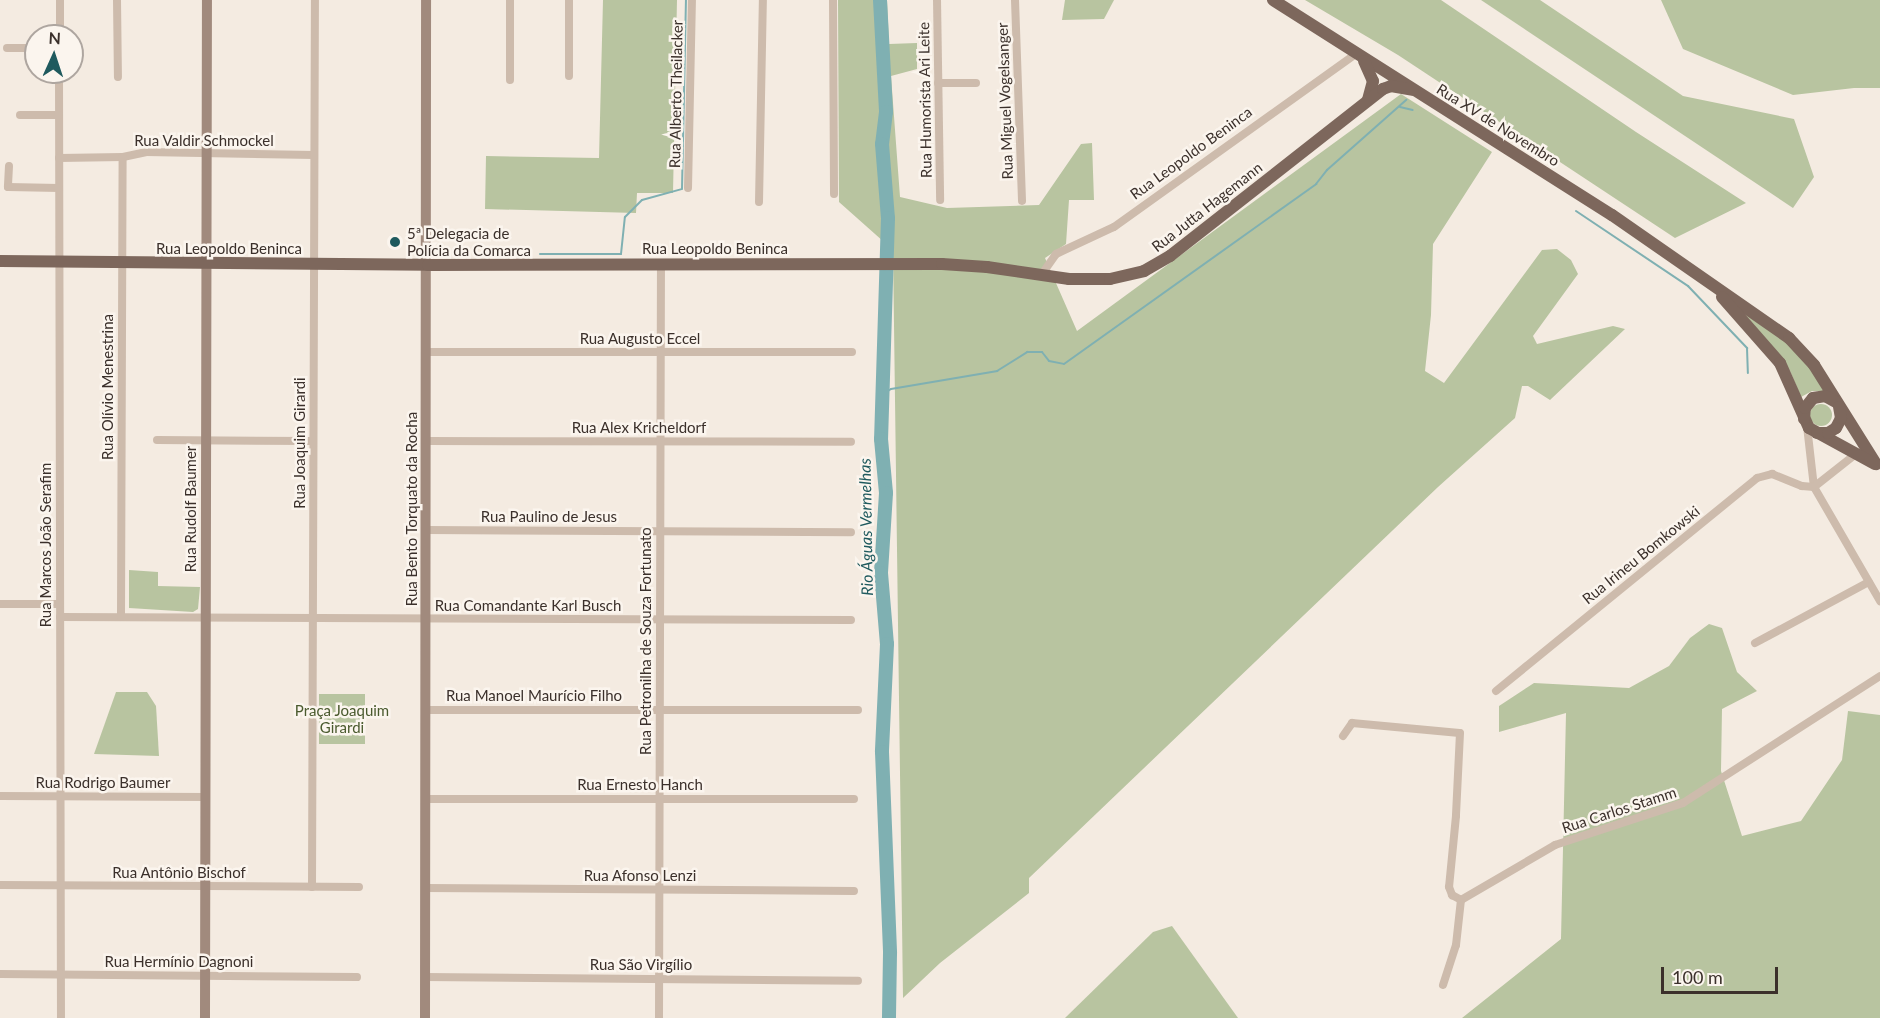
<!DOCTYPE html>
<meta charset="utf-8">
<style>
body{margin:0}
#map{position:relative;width:1880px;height:1018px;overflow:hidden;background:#f4ebe1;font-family:Lato,sans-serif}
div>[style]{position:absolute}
.green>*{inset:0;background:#b8c4a0;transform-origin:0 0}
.round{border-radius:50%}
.stream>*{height:2px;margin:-1px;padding:0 1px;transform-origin:1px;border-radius:1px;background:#7fb0b2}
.river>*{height:14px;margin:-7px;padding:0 7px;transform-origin:7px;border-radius:7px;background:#7fb0b2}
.street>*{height:8px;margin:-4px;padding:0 4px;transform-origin:4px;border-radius:4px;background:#cdbbac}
.secondary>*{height:10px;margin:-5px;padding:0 5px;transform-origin:5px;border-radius:5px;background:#a18a7d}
.primary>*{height:12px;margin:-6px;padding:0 6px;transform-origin:6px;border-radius:6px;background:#7d675c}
.dots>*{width:16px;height:16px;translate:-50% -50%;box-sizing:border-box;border:3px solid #fbf5ee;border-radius:50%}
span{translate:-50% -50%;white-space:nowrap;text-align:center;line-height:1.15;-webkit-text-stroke:5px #fbf5ee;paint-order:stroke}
.street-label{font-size:15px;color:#3b302b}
.poi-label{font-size:15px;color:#3b302b}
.left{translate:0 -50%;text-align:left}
.park-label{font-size:15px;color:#4a5a2e}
.water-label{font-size:16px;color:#1f5a5e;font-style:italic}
.north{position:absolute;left:24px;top:24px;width:60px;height:60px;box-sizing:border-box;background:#fbf5ee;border:2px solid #aea6a0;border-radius:50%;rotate:3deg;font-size:16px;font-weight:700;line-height:24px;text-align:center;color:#3b302b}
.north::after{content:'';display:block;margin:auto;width:21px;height:27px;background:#1f5a5e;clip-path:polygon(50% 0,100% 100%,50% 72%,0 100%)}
.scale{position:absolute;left:1661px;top:967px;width:117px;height:27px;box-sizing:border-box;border:3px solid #3b302b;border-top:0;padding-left:8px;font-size:18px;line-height:21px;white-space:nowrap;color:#3b302b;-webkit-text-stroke:4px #fbf5ee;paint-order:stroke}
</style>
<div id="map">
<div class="green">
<div style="clip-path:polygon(603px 0,677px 0,673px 193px,637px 193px,636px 213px,485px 209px,486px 156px,599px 158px)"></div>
<div style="clip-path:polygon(838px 0,887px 0,889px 44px,917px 43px,917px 69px,891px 76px,900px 197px,947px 208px,1039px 205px,1081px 144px,1092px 143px,1094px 200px,1069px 200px,1066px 244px,1045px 258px,1077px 331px,1401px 94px,1492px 152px,1433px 244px,1431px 315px,1425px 371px,1444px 383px,1542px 250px,1557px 249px,1571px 260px,1578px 274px,1533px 336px,1537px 344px,1613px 326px,1625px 329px,1550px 400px,1528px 386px,1522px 386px,1515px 418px,1438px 487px,1029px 878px,1029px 893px,940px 963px,903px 998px,893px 250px,839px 202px)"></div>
<div style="clip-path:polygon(1065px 0,1114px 0,1104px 19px,1062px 20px)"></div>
<div style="clip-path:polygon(1305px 0,1441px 0,1636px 132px,1746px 203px,1675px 238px,1398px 55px)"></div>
<div style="clip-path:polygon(1481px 0,1540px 0,1683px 96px,1794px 119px,1814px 177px,1793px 208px)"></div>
<div style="clip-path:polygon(1661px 0,1880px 0,1880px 88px,1854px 88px,1793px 95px,1683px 49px)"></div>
<div style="clip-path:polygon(1743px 312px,1781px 337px,1800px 354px,1825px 391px,1812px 391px,1801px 397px,1790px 371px)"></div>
<div class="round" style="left:1810px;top:404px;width:22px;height:22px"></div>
<div style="clip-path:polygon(129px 570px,158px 572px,158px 586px,200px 587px,198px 609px,193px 612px,129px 608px)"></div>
<div style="clip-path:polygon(1709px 624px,1722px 628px,1737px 672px,1757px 691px,1722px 709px,1721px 771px,1742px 836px,1801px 821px,1842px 760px,1848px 711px,1880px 715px,1880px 1018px,1462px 1018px,1561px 939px,1566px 713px,1499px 732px,1499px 706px,1534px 683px,1629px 688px,1669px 666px,1690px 638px)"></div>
<div style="clip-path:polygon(116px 692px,147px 692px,156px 706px,159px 756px,94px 754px)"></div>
<div style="left:319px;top:694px;width:46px;height:50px"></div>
<div style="clip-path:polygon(1172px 926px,1238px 1018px,1065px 1018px,1153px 932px)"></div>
</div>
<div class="stream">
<div style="left:1400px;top:107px;width:13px;rotate:13deg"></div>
<div style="left:1576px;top:211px;width:135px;rotate:33.8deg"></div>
<div style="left:1688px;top:286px;width:86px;rotate:46.4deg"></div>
<div style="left:1747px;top:348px;width:25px;rotate:88deg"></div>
<div style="left:540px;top:254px;width:81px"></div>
<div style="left:621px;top:254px;width:37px;rotate:-84deg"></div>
<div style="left:625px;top:217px;width:24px;rotate:-45deg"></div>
<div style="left:642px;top:200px;width:41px;rotate:-15.4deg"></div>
<div style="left:682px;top:189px;width:189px;rotate:-88.8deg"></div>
<div style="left:883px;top:394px;width:9px;rotate:-32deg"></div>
<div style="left:891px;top:389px;width:108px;rotate:-9.6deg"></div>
<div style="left:997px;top:371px;width:36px;rotate:-32deg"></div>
<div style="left:1027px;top:352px;width:15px"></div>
<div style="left:1042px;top:352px;width:11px;rotate:52deg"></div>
<div style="left:1049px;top:361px;width:15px;rotate:11deg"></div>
<div style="left:1064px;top:364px;width:310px;rotate:-35.5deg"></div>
<div style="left:1316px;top:184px;width:18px;rotate:-52deg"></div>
<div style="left:1327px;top:170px;width:106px;rotate:-41.5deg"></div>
</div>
<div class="river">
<div style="left:880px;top:0;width:112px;rotate:86.9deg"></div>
<div style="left:886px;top:112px;width:32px;rotate:97deg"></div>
<div style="left:882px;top:144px;width:74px;rotate:85.4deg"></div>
<div style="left:888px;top:218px;width:221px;rotate:91.8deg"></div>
<div style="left:881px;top:439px;width:54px;rotate:84.7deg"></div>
<div style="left:886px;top:493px;width:80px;rotate:93.6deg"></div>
<div style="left:881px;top:573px;width:71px;rotate:85.2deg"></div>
<div style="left:887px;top:644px;width:108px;rotate:92.7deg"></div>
<div style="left:882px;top:752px;width:201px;rotate:87.7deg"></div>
<div style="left:890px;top:953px;width:65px;rotate:90.9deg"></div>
</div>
<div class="street">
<div style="left:117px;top:0;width:77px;rotate:89.3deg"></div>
<div style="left:833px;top:0;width:194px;rotate:89.7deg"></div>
<div style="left:937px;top:0;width:200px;rotate:89.1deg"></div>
<div style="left:1015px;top:0;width:201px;rotate:88deg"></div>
<div style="left:60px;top:36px;width:36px;rotate:-90deg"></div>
<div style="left:7px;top:48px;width:29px"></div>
<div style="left:59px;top:72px;width:946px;rotate:89.88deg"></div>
<div style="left:569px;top:76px;width:76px;rotate:-90deg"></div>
<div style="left:510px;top:80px;width:80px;rotate:-90deg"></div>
<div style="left:938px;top:83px;width:38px"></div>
<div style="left:20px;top:115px;width:39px"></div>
<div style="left:59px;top:158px;width:64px;rotate:-0.9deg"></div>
<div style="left:123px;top:157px;width:24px;rotate:-12deg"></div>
<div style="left:146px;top:152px;width:168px;rotate:1deg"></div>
<div style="left:9px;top:166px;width:21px;rotate:93deg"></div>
<div style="left:8px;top:187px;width:51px;rotate:1.1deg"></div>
<div style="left:688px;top:188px;width:188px;rotate:-88.8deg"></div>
<div style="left:759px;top:202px;width:202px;rotate:-88.9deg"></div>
<div style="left:1042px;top:274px;width:24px;rotate:-55deg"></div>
<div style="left:1056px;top:254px;width:64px;rotate:-25deg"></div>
<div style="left:1114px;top:227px;width:299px;rotate:-35.6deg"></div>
<div style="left:427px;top:352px;width:425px"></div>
<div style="left:1807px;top:426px;width:61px;rotate:83.5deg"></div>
<div style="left:1814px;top:487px;width:132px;rotate:59.9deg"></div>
<div style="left:157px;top:440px;width:156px;rotate:0.4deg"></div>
<div style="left:427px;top:441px;width:424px;rotate:0.1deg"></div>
<div style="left:427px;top:530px;width:424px;rotate:0.3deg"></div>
<div style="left:0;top:604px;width:60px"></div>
<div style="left:60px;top:617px;width:791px;rotate:0.22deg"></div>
<div style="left:121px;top:617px;width:460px;rotate:-89.8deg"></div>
<div style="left:1755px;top:643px;width:129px;rotate:-28.2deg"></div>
<div style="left:1496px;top:691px;width:337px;rotate:-39.2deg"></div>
<div style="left:1757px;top:478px;width:16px;rotate:-15deg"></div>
<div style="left:1772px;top:474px;width:32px;rotate:22deg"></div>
<div style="left:1802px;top:486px;width:12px;rotate:5deg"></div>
<div style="left:1814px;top:487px;width:53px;rotate:-38.2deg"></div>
<div style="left:426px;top:710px;width:432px"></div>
<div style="left:1343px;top:736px;width:16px;rotate:-55deg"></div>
<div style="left:1352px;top:723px;width:108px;rotate:5.3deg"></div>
<div style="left:1460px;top:733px;width:83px;rotate:92.8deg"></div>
<div style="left:1456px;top:816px;width:71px;rotate:95.6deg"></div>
<div style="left:1449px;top:887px;width:9px;rotate:69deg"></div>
<div style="left:1452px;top:895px;width:10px;rotate:29deg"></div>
<div style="left:1461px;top:900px;width:109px;rotate:-30.3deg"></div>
<div style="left:1555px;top:845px;width:135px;rotate:-18.2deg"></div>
<div style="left:1683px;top:803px;width:234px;rotate:-32.8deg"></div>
<div style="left:0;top:796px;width:206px;rotate:0.3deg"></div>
<div style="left:425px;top:799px;width:429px"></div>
<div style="left:0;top:885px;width:359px;rotate:0.3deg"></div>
<div style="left:312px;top:887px;width:887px;rotate:-89.81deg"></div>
<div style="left:425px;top:888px;width:429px;rotate:0.4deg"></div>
<div style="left:0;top:974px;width:357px;rotate:0.5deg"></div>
<div style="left:425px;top:977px;width:433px;rotate:0.5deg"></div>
<div style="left:1443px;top:985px;width:42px;rotate:-72deg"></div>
<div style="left:1456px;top:945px;width:45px;rotate:-83.7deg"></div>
<div style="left:659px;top:1018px;width:754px;rotate:-89.85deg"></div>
</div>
<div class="secondary">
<div style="left:205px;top:1018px;width:1018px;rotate:-89.89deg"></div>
<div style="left:425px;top:1018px;width:1018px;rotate:-89.94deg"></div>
</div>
<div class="primary">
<div style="left:1273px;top:0;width:401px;rotate:32.4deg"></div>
<div style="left:1612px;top:215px;width:216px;rotate:34.8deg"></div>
<div style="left:1789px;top:338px;width:37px;rotate:47deg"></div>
<div style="left:1814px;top:365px;width:117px;rotate:57.9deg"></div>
<div style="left:1364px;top:61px;width:22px;rotate:66deg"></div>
<div style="left:1373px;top:81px;width:20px;rotate:105deg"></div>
<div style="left:0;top:261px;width:428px;rotate:0.5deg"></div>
<div style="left:428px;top:265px;width:514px;rotate:-0.11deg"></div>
<div style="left:942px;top:264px;width:45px;rotate:3.8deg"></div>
<div style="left:987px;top:267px;width:83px;rotate:8.3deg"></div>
<div style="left:1069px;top:279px;width:41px"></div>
<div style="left:1110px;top:279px;width:35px;rotate:-13deg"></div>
<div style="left:1144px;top:271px;width:30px;rotate:-30deg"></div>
<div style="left:1170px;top:256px;width:271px;rotate:-38.1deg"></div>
<div style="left:1383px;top:89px;width:9px;rotate:-21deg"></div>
<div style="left:1391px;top:86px;width:22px;rotate:10deg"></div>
<div style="left:1722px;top:297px;width:88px;rotate:48.7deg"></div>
<div style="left:1780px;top:363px;width:71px;rotate:66deg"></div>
<div style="left:1809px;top:428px;width:75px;rotate:28.6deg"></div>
<div style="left:1804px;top:419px;width:11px;rotate:-85deg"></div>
<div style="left:1805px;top:408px;width:13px;rotate:-51deg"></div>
<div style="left:1813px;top:398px;width:12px;rotate:-9deg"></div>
<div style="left:1825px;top:396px;width:13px;rotate:29deg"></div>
<div style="left:1817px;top:433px;width:11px"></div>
<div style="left:1828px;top:433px;width:9px;rotate:-32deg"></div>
<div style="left:1836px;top:428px;width:11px;rotate:-63deg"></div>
<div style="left:1841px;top:418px;width:11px;rotate:-100deg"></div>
</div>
<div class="dots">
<div style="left:395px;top:242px;background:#1f5a5e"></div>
</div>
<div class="street-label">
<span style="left:676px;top:94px;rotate:-89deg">Rua Alberto Theilacker</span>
<span style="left:925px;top:100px;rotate:-91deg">Rua Humorista Ari Leite</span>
<span style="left:1005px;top:101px;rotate:-92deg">Rua Miguel Vogelsanger</span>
<span style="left:1498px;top:125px;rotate:32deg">Rua XV de Novembro</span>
<span style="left:204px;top:141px">Rua Valdir Schmockel</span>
<span style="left:1191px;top:153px;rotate:-36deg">Rua Leopoldo Beninca</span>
<span style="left:1207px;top:207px;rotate:-38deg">Rua Jutta Hagemann</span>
<span style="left:229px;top:249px">Rua Leopoldo Beninca</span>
<span style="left:715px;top:249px">Rua Leopoldo Beninca</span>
<span style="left:640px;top:339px">Rua Augusto Eccel</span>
<span style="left:108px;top:387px;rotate:-90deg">Rua Olívio Menestrina</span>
<span style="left:639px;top:428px">Rua Alex Kricheldorf</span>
<span style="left:300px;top:443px;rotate:-90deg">Rua Joaquim Girardi</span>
<span style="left:191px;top:509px;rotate:-90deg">Rua Rudolf Baumer</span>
<span style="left:412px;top:509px;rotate:-90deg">Rua Bento Torquato da Rocha</span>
<span style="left:549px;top:517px">Rua Paulino de Jesus</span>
<span style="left:46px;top:545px;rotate:-90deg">Rua Marcos João Serafim</span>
<span style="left:1641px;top:555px;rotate:-39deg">Rua Irineu Bomkowski</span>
<span style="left:528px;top:606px">Rua Comandante Karl Busch</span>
<span style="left:646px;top:641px;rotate:-90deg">Rua Petronilha de Souza Fortunato</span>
<span style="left:534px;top:696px">Rua Manoel Maurício Filho</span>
<span style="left:103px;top:783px">Rua Rodrigo Baumer</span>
<span style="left:640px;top:785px">Rua Ernesto Hanch</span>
<span style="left:1619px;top:810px;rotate:-18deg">Rua Carlos Stamm</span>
<span style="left:179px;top:873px">Rua Antônio Bischof</span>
<span style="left:640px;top:876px">Rua Afonso Lenzi</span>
<span style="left:179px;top:962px">Rua Hermínio Dagnoni</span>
<span style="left:641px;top:965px">Rua São Virgílio</span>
</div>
<div class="poi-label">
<span class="left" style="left:407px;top:242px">5ª Delegacia de<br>Polícia da Comarca</span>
</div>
<div class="park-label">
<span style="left:342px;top:719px">Praça Joaquim<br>Girardi</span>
</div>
<div class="water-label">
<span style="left:866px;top:527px;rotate:-91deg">Rio Águas Vermelhas</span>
</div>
<div class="north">N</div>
<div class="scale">100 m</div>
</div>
